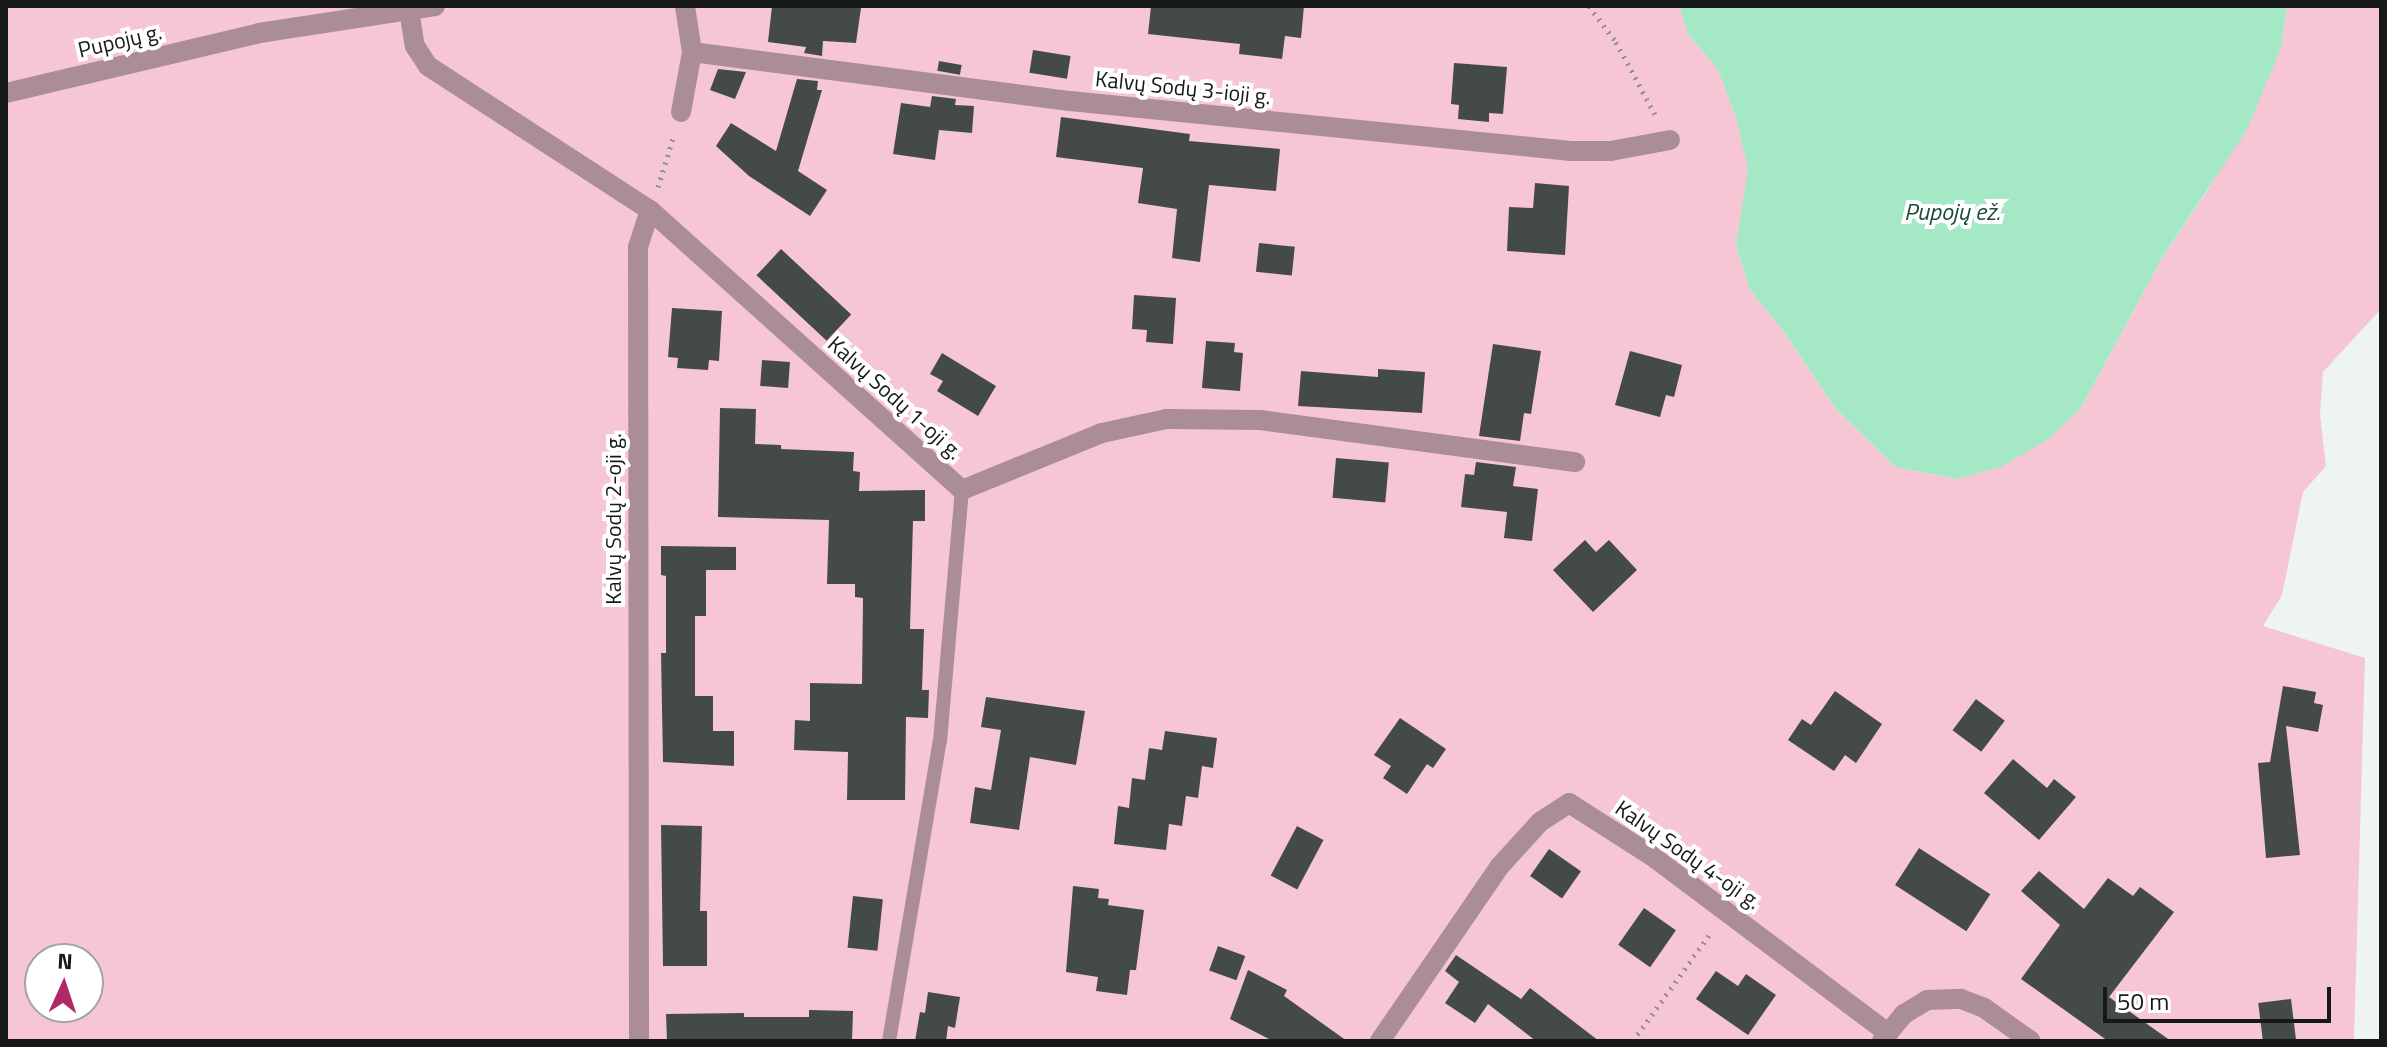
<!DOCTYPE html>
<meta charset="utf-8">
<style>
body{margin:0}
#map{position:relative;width:2387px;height:1047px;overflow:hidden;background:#eef5f1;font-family:"Titillium Web",sans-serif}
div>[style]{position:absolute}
.green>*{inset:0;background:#f7c6d5}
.water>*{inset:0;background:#a5e8c5}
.building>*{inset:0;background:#444b47;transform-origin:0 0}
.path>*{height:5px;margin-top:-2.5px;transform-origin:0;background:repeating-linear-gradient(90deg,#8e9390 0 2px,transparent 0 8px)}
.service>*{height:14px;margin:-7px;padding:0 7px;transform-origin:7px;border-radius:7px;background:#ab8d96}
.minor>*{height:20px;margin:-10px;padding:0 10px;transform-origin:10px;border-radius:10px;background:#ab8d96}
span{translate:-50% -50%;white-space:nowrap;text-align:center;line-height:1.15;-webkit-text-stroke:8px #fff;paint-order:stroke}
.street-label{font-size:22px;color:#161918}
.water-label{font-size:24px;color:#1b4e37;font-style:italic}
.frame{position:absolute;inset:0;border:8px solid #161918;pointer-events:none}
.north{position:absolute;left:24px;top:943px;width:80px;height:80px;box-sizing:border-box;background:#fff;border:2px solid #a2a3a3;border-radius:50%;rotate:3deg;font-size:22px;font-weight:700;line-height:32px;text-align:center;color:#161918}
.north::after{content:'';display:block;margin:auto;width:28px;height:36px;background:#b12867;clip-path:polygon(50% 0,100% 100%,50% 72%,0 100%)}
.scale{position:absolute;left:2103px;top:987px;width:228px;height:36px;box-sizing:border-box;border:4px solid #161918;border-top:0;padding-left:10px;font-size:24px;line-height:28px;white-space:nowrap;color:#161918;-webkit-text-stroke:6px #fff;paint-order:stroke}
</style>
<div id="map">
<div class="green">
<div style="clip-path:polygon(evenodd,6px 6px,1679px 6px,1689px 36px,1717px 68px,1736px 117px,1749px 169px,1736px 246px,1750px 290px,1786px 335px,1835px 408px,1895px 467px,1957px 479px,2081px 408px,2162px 258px,2209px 188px,2281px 48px,2287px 6px,2381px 6px,2381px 309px,2323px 372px,2320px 415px,2326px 466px,2303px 492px,2282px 595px,2263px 626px,2365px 658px,2354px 1041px,6px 1041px,6px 6px,40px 959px,88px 959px,88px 1007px,40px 1007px,40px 959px)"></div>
</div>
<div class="water">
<div style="clip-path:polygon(1679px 6px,2287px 6px,2281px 48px,2247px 130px,2162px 258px,2081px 408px,2050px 438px,2001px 467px,1957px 479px,1895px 467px,1835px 408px,1786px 335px,1750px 290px,1736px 246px,1748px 169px,1736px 117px,1717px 68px,1689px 36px)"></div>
</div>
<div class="building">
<div style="clip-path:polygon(772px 6px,861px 8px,856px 43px,823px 41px,822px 56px,804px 53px,806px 47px,768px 42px)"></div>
<div style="clip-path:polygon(1151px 6px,1304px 6px,1301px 38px,1285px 36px,1282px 59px,1239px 54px,1240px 44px,1148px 34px)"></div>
<div style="left:1033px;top:50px;width:38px;height:23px;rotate:9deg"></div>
<div style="left:939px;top:61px;width:23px;height:10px;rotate:10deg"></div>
<div style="clip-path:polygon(1454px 63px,1507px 67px,1503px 114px,1489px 113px,1489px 122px,1458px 119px,1459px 105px,1451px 104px)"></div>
<div style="clip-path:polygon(718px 69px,746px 72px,735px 99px,710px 90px)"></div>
<div style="clip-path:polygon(797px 79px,818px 81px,817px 90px,822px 90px,798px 171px,827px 190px,810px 216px,749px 176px,716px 146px,731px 123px,776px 151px)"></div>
<div style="clip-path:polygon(932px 96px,956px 99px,955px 105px,974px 106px,972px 133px,939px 130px,935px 160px,893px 154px,901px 103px,930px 107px)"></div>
<div style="clip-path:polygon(1061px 117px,1190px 134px,1189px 141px,1280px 149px,1276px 191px,1209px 185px,1200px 262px,1172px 258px,1177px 209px,1138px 203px,1143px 168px,1056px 157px)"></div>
<div style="clip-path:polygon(1535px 183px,1569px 186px,1565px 255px,1507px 251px,1509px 207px,1533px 208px)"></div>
<div style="left:1259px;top:243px;width:36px;height:29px;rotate:6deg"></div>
<div style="left:781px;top:249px;width:96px;height:36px;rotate:43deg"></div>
<div style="clip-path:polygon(1134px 295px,1176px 298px,1173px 344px,1146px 342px,1147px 330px,1132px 329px)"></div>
<div style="clip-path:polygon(672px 308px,722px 311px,719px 361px,709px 360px,708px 370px,677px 368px,678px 358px,668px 357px)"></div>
<div style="clip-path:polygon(1206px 341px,1235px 343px,1234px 352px,1243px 353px,1240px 391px,1202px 388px)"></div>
<div style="clip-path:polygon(1493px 344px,1541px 351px,1531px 414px,1524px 413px,1520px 441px,1479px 436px)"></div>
<div style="clip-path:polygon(1630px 351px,1682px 365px,1674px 397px,1666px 395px,1660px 417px,1615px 405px)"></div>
<div style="clip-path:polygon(942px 353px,996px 386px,978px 416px,937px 391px,943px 381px,930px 374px)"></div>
<div style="left:762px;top:360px;width:28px;height:26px;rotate:4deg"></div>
<div style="clip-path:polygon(1378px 369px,1425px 372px,1422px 413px,1298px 406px,1301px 371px,1378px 377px)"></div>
<div style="clip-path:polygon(720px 408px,756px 409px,755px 444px,781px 445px,781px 449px,854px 452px,853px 471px,860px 472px,859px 491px,925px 490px,925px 521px,913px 521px,910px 629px,924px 629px,922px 690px,929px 690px,928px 718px,906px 717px,905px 800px,847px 800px,848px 752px,794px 750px,795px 720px,810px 721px,810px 683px,862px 684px,863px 598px,855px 597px,855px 584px,827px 584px,829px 520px,718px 517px)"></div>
<div style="left:1336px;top:458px;width:53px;height:40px;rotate:5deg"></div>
<div style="clip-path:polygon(1476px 462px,1516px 467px,1513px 486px,1538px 489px,1532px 541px,1504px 538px,1507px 512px,1461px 507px,1465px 474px,1474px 475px)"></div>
<div style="clip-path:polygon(1585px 540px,1596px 552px,1609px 540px,1637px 570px,1593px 612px,1553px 570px)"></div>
<div style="clip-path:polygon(661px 546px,736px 547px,736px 570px,706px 570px,706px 616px,695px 616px,695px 696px,713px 696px,713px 731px,734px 731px,734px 766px,663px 762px,661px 653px,666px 653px,666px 576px,661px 575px)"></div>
<div style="clip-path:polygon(2283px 686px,2316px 692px,2314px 703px,2323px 705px,2318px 732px,2286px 726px,2300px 855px,2266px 858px,2258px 763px,2270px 762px)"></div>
<div style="clip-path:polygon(1835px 691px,1882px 724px,1856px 763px,1845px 755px,1834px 771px,1788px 740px,1802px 719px,1811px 725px)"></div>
<div style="clip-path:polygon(986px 697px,1085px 711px,1076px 765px,1030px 757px,1019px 830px,970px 823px,975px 787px,991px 790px,1001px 730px,981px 727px)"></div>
<div style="left:1976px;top:699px;width:36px;height:39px;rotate:37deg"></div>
<div style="clip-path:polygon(1400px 718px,1446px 749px,1433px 768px,1427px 764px,1407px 794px,1383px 778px,1391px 766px,1374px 755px)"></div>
<div style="clip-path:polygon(1165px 731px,1217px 738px,1213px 768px,1202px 766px,1198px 798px,1186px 796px,1182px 826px,1169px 824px,1166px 850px,1114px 844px,1118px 806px,1129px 808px,1132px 778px,1145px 780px,1149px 748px,1162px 750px)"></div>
<div style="clip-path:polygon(2013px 759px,2047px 788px,2054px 779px,2076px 797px,2039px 840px,1984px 793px)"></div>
<div style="clip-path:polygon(661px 825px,702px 826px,700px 911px,707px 911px,707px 966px,663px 966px)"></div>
<div style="left:1297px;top:826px;width:30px;height:56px;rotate:28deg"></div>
<div style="left:1919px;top:848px;width:85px;height:44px;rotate:33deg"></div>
<div style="left:1549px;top:849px;width:39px;height:33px;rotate:35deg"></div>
<div style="clip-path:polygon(2039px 871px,2084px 909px,2108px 878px,2133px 896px,2140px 887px,2174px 912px,2109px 997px,2171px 1041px,2108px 1041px,2021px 979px,2060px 925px,2021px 891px)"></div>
<div style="clip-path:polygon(1073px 886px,1099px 889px,1098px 898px,1109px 899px,1108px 905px,1144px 910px,1136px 970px,1130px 970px,1127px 995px,1096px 991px,1098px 977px,1066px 972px)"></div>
<div style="left:853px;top:896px;width:30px;height:52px;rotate:6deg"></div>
<div style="left:1644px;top:908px;width:39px;height:45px;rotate:35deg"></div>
<div style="left:1218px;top:946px;width:29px;height:26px;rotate:20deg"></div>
<div style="clip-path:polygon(1456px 955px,1521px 999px,1530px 988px,1599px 1041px,1536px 1041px,1488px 1004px,1475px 1023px,1445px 1003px,1459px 982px,1445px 971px)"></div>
<div style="clip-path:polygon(1248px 970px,1287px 990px,1284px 996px,1347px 1041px,1273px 1041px,1230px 1019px)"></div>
<div style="clip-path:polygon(1716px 971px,1738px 986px,1746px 974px,1776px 995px,1748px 1035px,1696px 999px)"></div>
<div style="clip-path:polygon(928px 992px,960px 997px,955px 1028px,948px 1026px,946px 1041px,915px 1041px,920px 1012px,925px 1013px)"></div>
<div style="left:2291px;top:999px;width:42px;height:33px;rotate:83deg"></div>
<div style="clip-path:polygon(809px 1010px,853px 1011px,852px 1041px,667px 1041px,666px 1014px,744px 1013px,744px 1017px,809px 1017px)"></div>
</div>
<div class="path">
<div style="left:1589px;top:6px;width:45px;rotate:53.1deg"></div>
<div style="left:1616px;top:42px;width:86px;rotate:61.7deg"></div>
<div style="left:658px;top:187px;width:54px;rotate:-72.9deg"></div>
<div style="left:1633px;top:1041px;width:135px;rotate:-54.3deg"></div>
</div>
<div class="service">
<div style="left:889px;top:1041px;width:304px;rotate:-80.4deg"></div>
<div style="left:940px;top:741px;width:252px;rotate:-85deg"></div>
</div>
<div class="minor">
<div style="left:409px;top:10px;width:36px;rotate:81deg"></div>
<div style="left:415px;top:46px;width:24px;rotate:57deg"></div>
<div style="left:428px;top:66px;width:265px;rotate:33deg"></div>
<div style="left:650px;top:210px;width:419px;rotate:41.9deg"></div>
<div style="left:962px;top:490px;width:151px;rotate:-22.2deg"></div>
<div style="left:1102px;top:433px;width:66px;rotate:-12.2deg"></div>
<div style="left:1167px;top:419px;width:93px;rotate:0.6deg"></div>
<div style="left:1260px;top:420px;width:318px;rotate:7.6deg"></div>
<div style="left:692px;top:52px;width:381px;rotate:7.4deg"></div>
<div style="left:1070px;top:101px;width:503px;rotate:5.7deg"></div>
<div style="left:1571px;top:151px;width:40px"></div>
<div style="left:1611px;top:151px;width:60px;rotate:-10.6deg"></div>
<div style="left:6px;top:93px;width:260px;rotate:-13.3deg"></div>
<div style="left:259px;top:33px;width:178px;rotate:-8.7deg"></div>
<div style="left:681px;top:112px;width:61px;rotate:-79.6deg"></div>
<div style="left:692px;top:52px;width:47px;rotate:-98.7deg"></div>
<div style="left:639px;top:1041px;width:794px;rotate:-90.07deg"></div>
<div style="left:638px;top:247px;width:39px;rotate:-72deg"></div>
<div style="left:1380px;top:1041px;width:212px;rotate:-55.6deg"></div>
<div style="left:1500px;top:866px;width:59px;rotate:-47.7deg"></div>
<div style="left:1540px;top:822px;width:35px;rotate:-33deg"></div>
<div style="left:1569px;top:803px;width:98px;rotate:32.6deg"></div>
<div style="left:1652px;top:856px;width:295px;rotate:36.9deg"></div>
<div style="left:1882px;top:1041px;width:35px;rotate:-51deg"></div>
<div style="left:1904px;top:1014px;width:27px;rotate:-31deg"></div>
<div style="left:1927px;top:1000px;width:34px;rotate:-2deg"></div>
<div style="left:1961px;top:999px;width:25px;rotate:21deg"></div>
<div style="left:1984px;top:1008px;width:57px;rotate:35.1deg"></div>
</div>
<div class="street-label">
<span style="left:120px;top:41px;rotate:-13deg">Pupojų g.</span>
<span style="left:1183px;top:88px;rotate:6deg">Kalvų Sodų 3-ioji g.</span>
<span style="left:895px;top:398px;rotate:42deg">Kalvų Sodų 1-oji g.</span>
<span style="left:614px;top:519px;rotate:-90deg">Kalvų Sodų 2-oji g.</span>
<span style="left:1688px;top:855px;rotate:35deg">Kalvų Sodų 4-oji g.</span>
</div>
<div class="water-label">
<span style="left:1952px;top:212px">Pupojų ež.</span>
</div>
<div class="frame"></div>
<div class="north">N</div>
<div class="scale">50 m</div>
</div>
